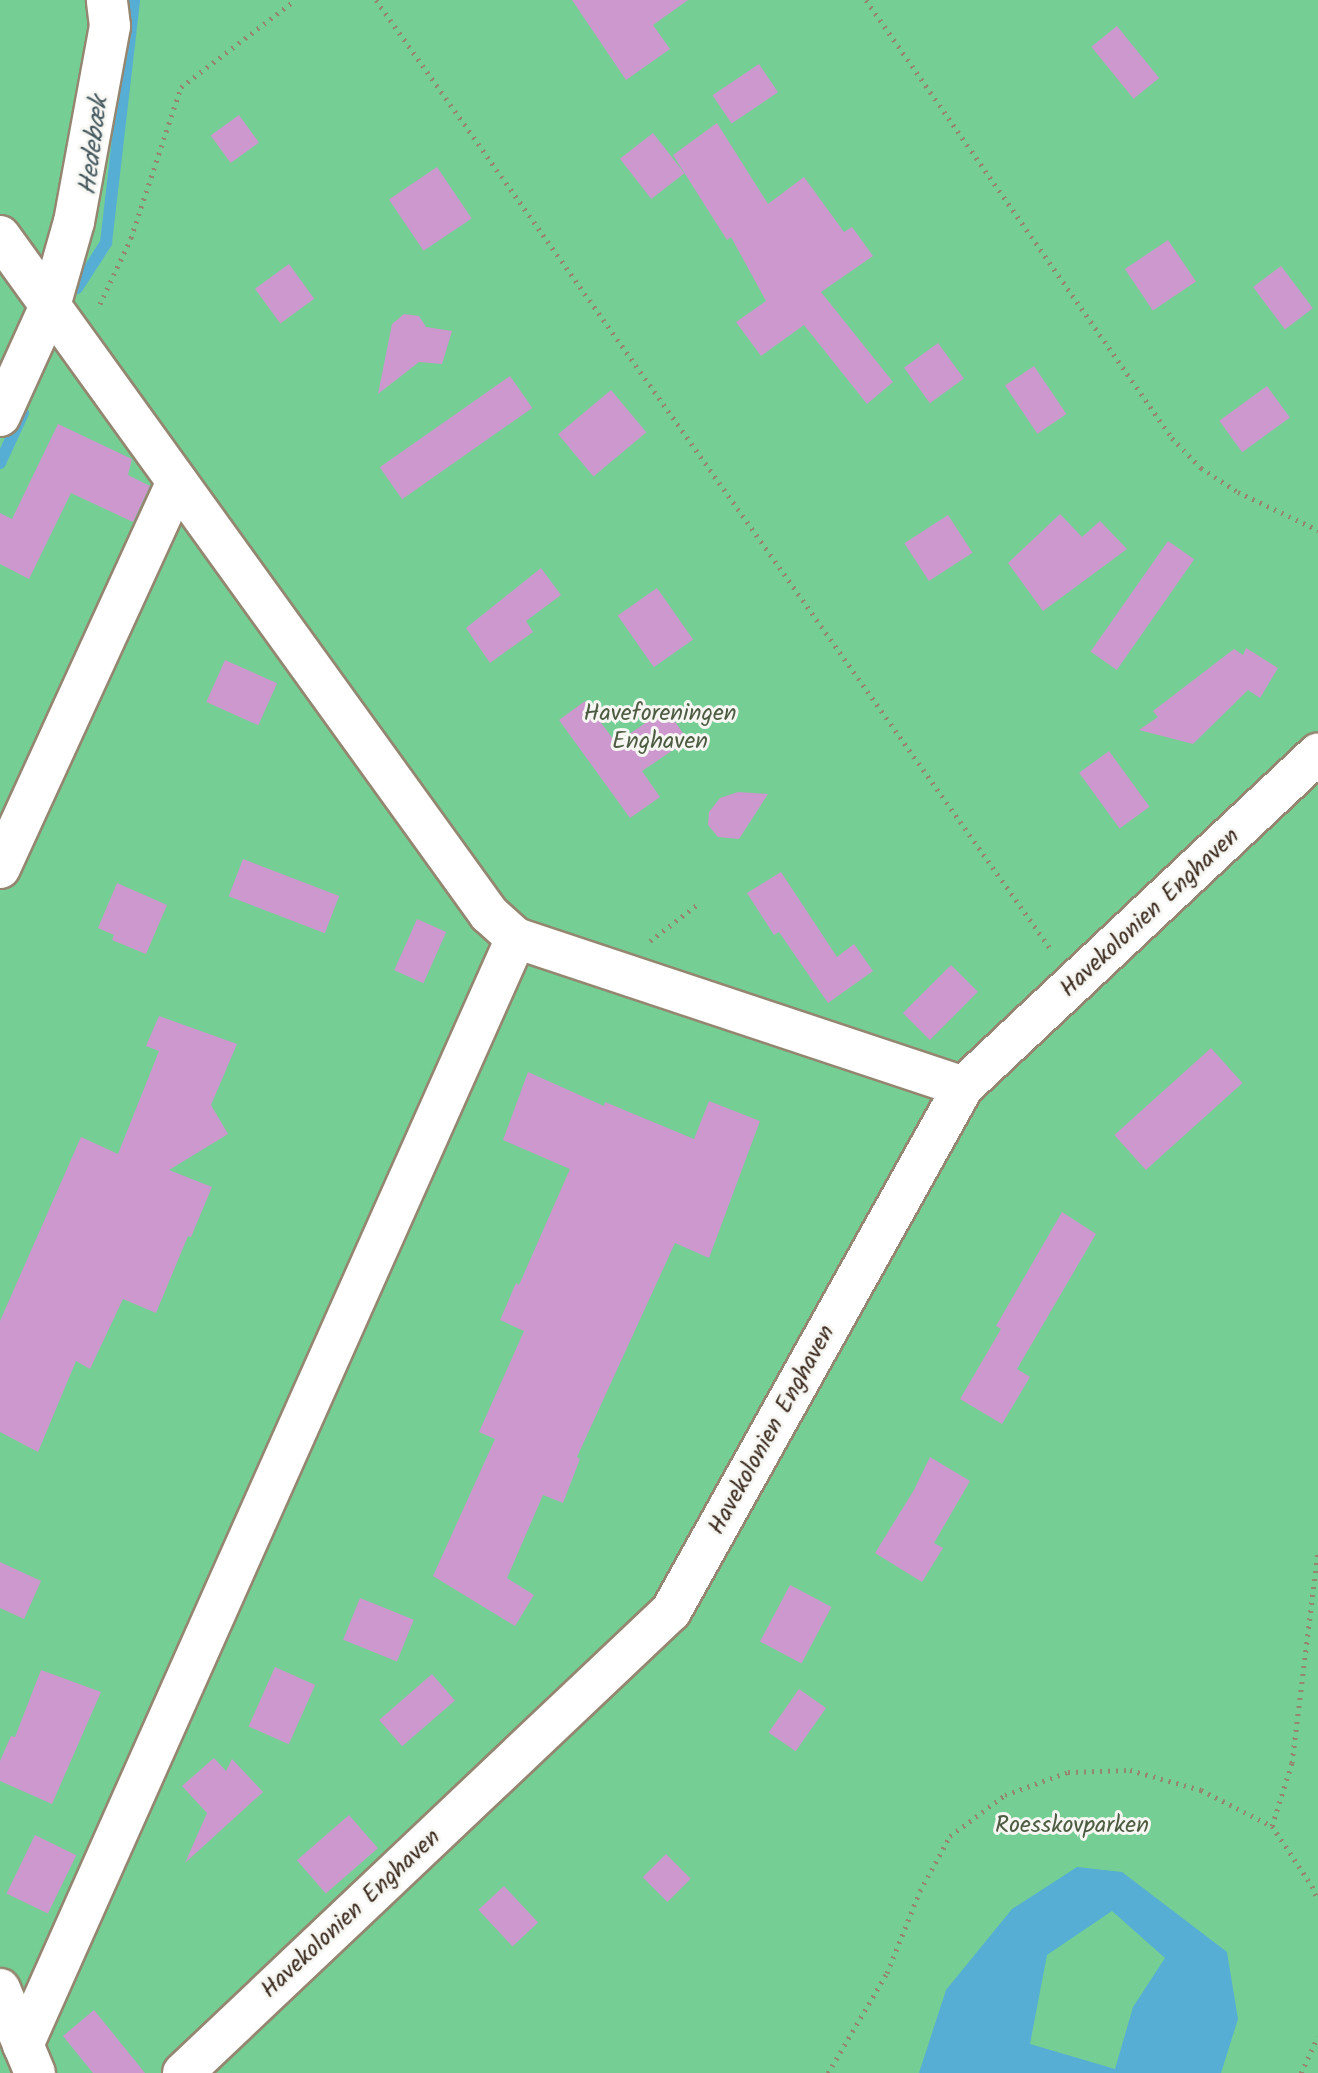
<!DOCTYPE html>
<meta charset="utf-8">
<style>
body{margin:0}
#map{position:relative;width:1318px;height:2073px;overflow:hidden;background:#ece1c3;font-family:Kalam,sans-serif}
div>[style]{position:absolute}
.green>*{inset:0;background:#75ce94;transform-origin:0 0}
.water>*{inset:0;background:#57aed4}
.stream>*{height:12px;margin:-6px;padding:0 6px;transform-origin:6px;border-radius:6px;background:#57aed4}
.building>*{inset:0;background:#cc98ce;transform-origin:0 0}
.path>*{height:5px;margin-top:-2.5px;transform-origin:0;background:repeating-linear-gradient(90deg,#948670 0 2px,transparent 0 8px)}
.roads{filter:drop-shadow(2px 0 #948670) drop-shadow(-2px 0 #948670) drop-shadow(0 2px #948670) drop-shadow(0 -2px #948670)}
.minor>*{height:40px;margin:-20px;padding:0 20px;transform-origin:20px;border-radius:20px;background:#fff}
span{translate:-50% -50%;white-space:nowrap;text-align:center;line-height:1.15;-webkit-text-stroke:6px #f6f6f2;paint-order:stroke}
.park-label{font-size:24px;color:#4c5b41}
.street-label{font-size:24px;color:#3b2a1e}
.water-label{font-size:26px;color:#45585e;font-style:italic}
</style>
<div id="map">
<div class="green">
<div style="left:0;top:0;width:1318px;height:2073px"></div>
</div>
<div class="water">
<div style="clip-path:polygon(evenodd,1077px 1867px,1122px 1872px,1227px 1952px,1238px 2019px,1221px 2073px,919px 2073px,946px 1990px,1012px 1909px,1077px 1867px,1112px 1911px,1165px 1958px,1133px 2007px,1115px 2069px,1030px 2044px,1047px 1955px,1112px 1911px)"></div>
</div>
<div class="stream">
<div style="left:77px;top:288px;width:54px;rotate:-57.2deg"></div>
<div style="left:106px;top:243px;width:245px;rotate:-83.4deg"></div>
<div style="left:0;top:463px;width:55px;rotate:-65.3deg"></div>
</div>
<div class="building">
<div style="clip-path:polygon(572px 0,688px 0,653px 25px,670px 49px,626px 80px)"></div>
<div style="left:1117px;top:26px;width:67px;height:33px;rotate:51deg"></div>
<div style="left:759px;top:64px;width:34px;height:56px;rotate:56deg"></div>
<div style="left:239px;top:115px;width:34px;height:35px;rotate:54deg"></div>
<div style="clip-path:polygon(717px 123px,768px 204px,804px 177px,844px 232px,852px 227px,873px 256px,821px 292px,893px 382px,867px 404px,804px 325px,761px 356px,736px 322px,766px 301px,731px 237px,727px 240px,673px 155px)"></div>
<div style="left:653px;top:133px;width:51px;height:42px;rotate:52deg"></div>
<div style="left:437px;top:167px;width:62px;height:58px;rotate:56deg"></div>
<div style="left:1168px;top:240px;width:50px;height:52px;rotate:56deg"></div>
<div style="left:289px;top:264px;width:43px;height:42px;rotate:54deg"></div>
<div style="left:1281px;top:266px;width:53px;height:35px;rotate:53deg"></div>
<div style="clip-path:polygon(404px 314px,419px 316px,426px 327px,452px 331px,442px 364px,419px 362px,378px 394px,392px 324px)"></div>
<div style="left:938px;top:343px;width:44px;height:42px;rotate:54deg"></div>
<div style="left:1034px;top:366px;width:58px;height:35px;rotate:56deg"></div>
<div style="left:510px;top:376px;width:39px;height:159px;rotate:55deg"></div>
<div style="left:1267px;top:386px;width:39px;height:59px;rotate:54deg"></div>
<div style="left:611px;top:390px;width:55px;height:69px;rotate:50deg"></div>
<div style="clip-path:polygon(58px 424px,132px 459px,128px 475px,150px 486px,133px 522px,71px 493px,29px 579px,0 564px,0 513px,12px 519px)"></div>
<div style="clip-path:polygon(1060px 514px,1082px 537px,1100px 521px,1127px 549px,1043px 611px,1008px 563px)"></div>
<div style="left:948px;top:515px;width:45px;height:52px;rotate:57deg"></div>
<div style="left:1168px;top:541px;width:32px;height:135px;rotate:35deg"></div>
<div style="clip-path:polygon(541px 568px,561px 595px,526px 621px,533px 632px,490px 663px,466px 628px)"></div>
<div style="left:657px;top:588px;width:63px;height:48px;rotate:55deg"></div>
<div style="clip-path:polygon(1246px 648px,1278px 668px,1260px 698px,1248px 690px,1193px 744px,1139px 730px,1158px 717px,1153px 711px,1234px 649px,1243px 655px)"></div>
<div style="left:225px;top:660px;width:57px;height:46px;rotate:24deg"></div>
<div style="clip-path:polygon(585px 701px,616px 743px,666px 709px,688px 740px,642px 771px,660px 797px,630px 818px,559px 720px)"></div>
<div style="left:1109px;top:751px;width:69px;height:37px;rotate:54deg"></div>
<div style="clip-path:polygon(738px 792px,768px 794px,739px 839px,718px 837px,708px 825px,709px 812px,720px 798px)"></div>
<div style="left:243px;top:859px;width:103px;height:40px;rotate:21deg"></div>
<div style="clip-path:polygon(781px 872px,837px 957px,854px 944px,873px 971px,828px 1003px,779px 932px,774px 935px,747px 893px)"></div>
<div style="clip-path:polygon(117px 883px,167px 905px,146px 954px,112px 940px,114px 935px,98px 928px)"></div>
<div style="left:417px;top:919px;width:32px;height:56px;rotate:24deg"></div>
<div style="left:951px;top:965px;width:38px;height:68px;rotate:45deg"></div>
<div style="clip-path:polygon(159px 1016px,237px 1044px,211px 1105px,228px 1134px,169px 1170px,212px 1187px,191px 1237px,188px 1236px,156px 1313px,123px 1299px,90px 1369px,76px 1361px,38px 1452px,0 1432px,0 1321px,81px 1137px,118px 1154px,159px 1051px,146px 1046px)"></div>
<div style="left:1211px;top:1048px;width:47px;height:130px;rotate:48deg"></div>
<div style="clip-path:polygon(528px 1072px,604px 1106px,605px 1102px,694px 1139px,709px 1101px,760px 1121px,709px 1258px,675px 1243px,577px 1457px,580px 1459px,563px 1503px,543px 1495px,507px 1578px,534px 1595px,515px 1626px,433px 1576px,495px 1439px,479px 1432px,524px 1331px,500px 1320px,516px 1283px,519px 1285px,570px 1169px,503px 1140px)"></div>
<div style="clip-path:polygon(1062px 1212px,1096px 1234px,1017px 1369px,1030px 1377px,1002px 1424px,960px 1399px,1001px 1329px,996px 1326px)"></div>
<div style="clip-path:polygon(930px 1457px,970px 1481px,934px 1543px,943px 1548px,922px 1582px,875px 1553px,914px 1490px)"></div>
<div style="clip-path:polygon(0 1562px,41px 1581px,24px 1619px,0 1608px)"></div>
<div style="left:790px;top:1585px;width:47px;height:64px;rotate:28deg"></div>
<div style="left:360px;top:1598px;width:58px;height:45px;rotate:22deg"></div>
<div style="left:275px;top:1667px;width:44px;height:65px;rotate:24deg"></div>
<div style="clip-path:polygon(41px 1670px,101px 1692px,52px 1804px,0 1781px,0 1761px,11px 1736px,15px 1737px)"></div>
<div style="left:432px;top:1674px;width:35px;height:70px;rotate:49deg"></div>
<div style="left:799px;top:1689px;width:33px;height:53px;rotate:35deg"></div>
<div style="clip-path:polygon(214px 1758px,226px 1771px,232px 1759px,263px 1792px,185px 1863px,207px 1813px,182px 1786px)"></div>
<div style="left:349px;top:1815px;width:44px;height:69px;rotate:49deg"></div>
<div style="left:35px;top:1835px;width:46px;height:65px;rotate:26deg"></div>
<div style="left:666px;top:1854px;width:35px;height:33px;rotate:45deg"></div>
<div style="left:504px;top:1886px;width:50px;height:35px;rotate:47deg"></div>
<div style="clip-path:polygon(94px 2010px,145px 2073px,93px 2073px,63px 2036px)"></div>
</div>
<div class="path">
<div style="left:376px;top:0;width:1163px;rotate:54.59deg"></div>
<div style="left:866px;top:0;width:534px;rotate:55.06deg"></div>
<div style="left:1172px;top:438px;width:42px;rotate:46deg"></div>
<div style="left:1201px;top:468px;width:44px;rotate:33deg"></div>
<div style="left:1238px;top:492px;width:89px;rotate:25.4deg"></div>
<div style="left:100px;top:304px;width:73px;rotate:-64.8deg"></div>
<div style="left:131px;top:238px;width:159px;rotate:-71.7deg"></div>
<div style="left:181px;top:87px;width:143px;rotate:-37.3deg"></div>
<div style="left:650px;top:941px;width:59px;rotate:-37.5deg"></div>
<div style="left:1272px;top:1826px;width:66px;rotate:-72.4deg"></div>
<div style="left:1292px;top:1763px;width:214px;rotate:-83deg"></div>
<div style="left:828px;top:2073px;width:116px;rotate:-59.5deg"></div>
<div style="left:887px;top:1973px;width:88px;rotate:-68.1deg"></div>
<div style="left:920px;top:1891px;width:63px;rotate:-61.4deg"></div>
<div style="left:950px;top:1836px;width:69px;rotate:-36.7deg"></div>
<div style="left:1005px;top:1795px;width:67px;rotate:-20.1deg"></div>
<div style="left:1068px;top:1772px;width:62px;rotate:-1.8deg"></div>
<div style="left:1130px;top:1770px;width:74px;rotate:15.7deg"></div>
<div style="left:1201px;top:1790px;width:80px;rotate:26.9deg"></div>
<div style="left:1272px;top:1826px;width:72px;rotate:56.3deg"></div>
<div style="left:1312px;top:1886px;width:16px;rotate:68deg"></div>
<div style="left:1301px;top:2073px;width:40px;rotate:-65deg"></div>
</div>
<div class="roads">
<div class="minor">
<div style="left:0;top:236px;width:836px;rotate:54.2deg"></div>
<div style="left:489px;top:914px;width:36px;rotate:42deg"></div>
<div style="left:516px;top:938px;width:471px;rotate:18.4deg"></div>
<div style="left:0;top:416px;width:121px;rotate:-65.6deg"></div>
<div style="left:50px;top:306px;width:87px;rotate:-74.1deg"></div>
<div style="left:74px;top:222px;width:199px;rotate:-79.6deg"></div>
<div style="left:110px;top:26px;width:26px;rotate:-97deg"></div>
<div style="left:0;top:868px;width:425px;rotate:-65.4deg"></div>
<div style="left:0;top:1989px;width:91px;rotate:67.4deg"></div>
<div style="left:23px;top:2045px;width:1212px;rotate:-65.99deg"></div>
<div style="left:183px;top:2073px;width:672px;rotate:-43.43deg"></div>
<div style="left:671px;top:1611px;width:600px;rotate:-60.87deg"></div>
<div style="left:963px;top:1087px;width:487px;rotate:-43.2deg"></div>
</div>
</div>
<div class="park-label">
<span style="left:660px;top:728px">Haveforeningen<br>Enghaven</span>
<span style="left:1072px;top:1826px">Roesskovparken</span>
</div>
<div class="street-label">
<span style="left:1150px;top:913px;rotate:-43deg">Havekolonien Enghaven</span>
<span style="left:772px;top:1430px;rotate:-61deg">Havekolonien Enghaven</span>
<span style="left:351px;top:1914px;rotate:-43deg">Havekolonien Enghaven</span>
</div>
<div class="water-label">
<span style="left:95px;top:146px;rotate:-83deg">Hedebæk</span>
</div>
</div>
